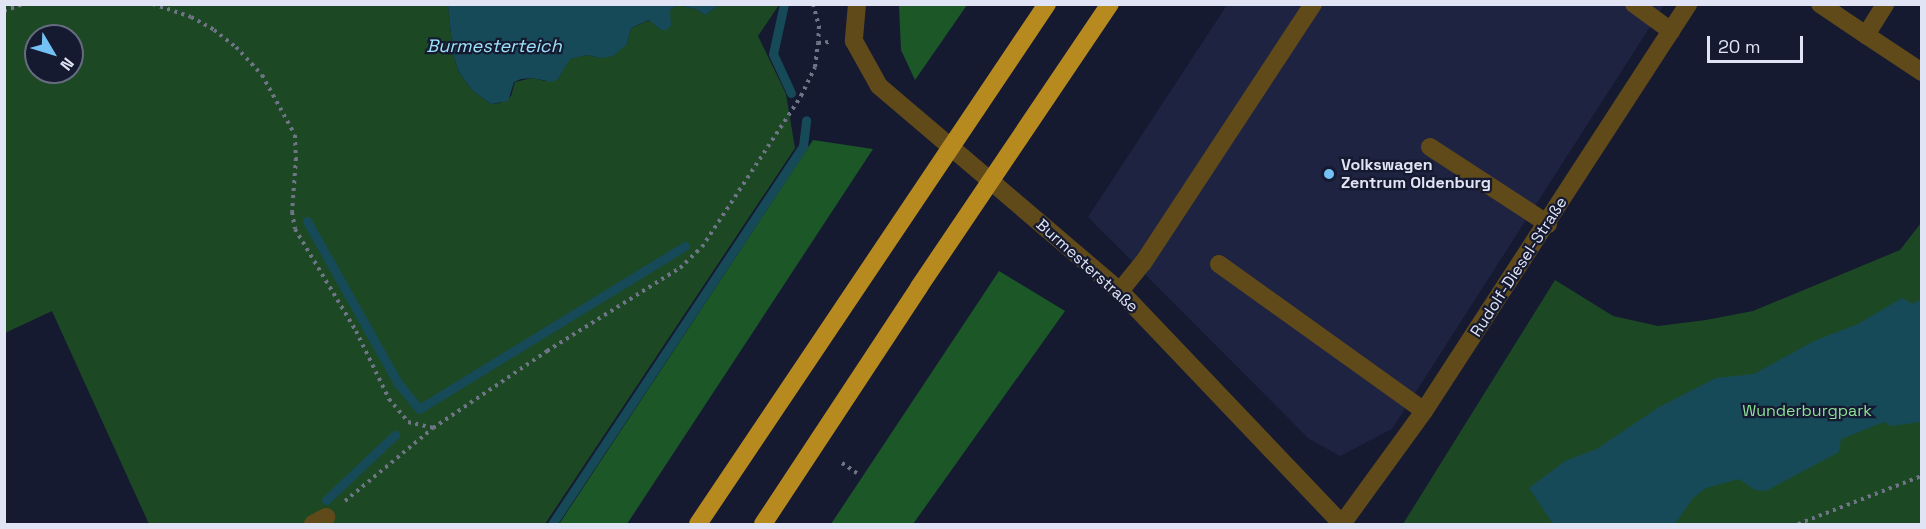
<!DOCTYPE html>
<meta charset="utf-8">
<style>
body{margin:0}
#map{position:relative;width:1926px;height:529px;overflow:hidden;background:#151a31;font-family:"Space Grotesk",sans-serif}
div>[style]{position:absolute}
.built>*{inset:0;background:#1d2340}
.green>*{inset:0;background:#1c4924}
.forest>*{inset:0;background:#1c5728}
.water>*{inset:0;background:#174a59}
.stream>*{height:9px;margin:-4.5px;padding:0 4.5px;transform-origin:4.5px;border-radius:4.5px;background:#174a59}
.path>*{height:4px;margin-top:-2px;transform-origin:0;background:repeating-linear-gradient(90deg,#6f7487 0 3px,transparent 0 7.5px)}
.minor>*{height:18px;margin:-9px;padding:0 9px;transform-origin:9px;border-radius:9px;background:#604a1a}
.highway>*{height:18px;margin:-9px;padding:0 9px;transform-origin:9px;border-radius:9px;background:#b78a20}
.dots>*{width:16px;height:16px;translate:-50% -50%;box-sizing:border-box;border:3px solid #151a31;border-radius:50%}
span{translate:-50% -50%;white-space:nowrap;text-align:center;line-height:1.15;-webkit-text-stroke:4.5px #151a31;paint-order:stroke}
.poi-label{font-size:16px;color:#e0e4f4;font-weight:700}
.left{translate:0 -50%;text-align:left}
.street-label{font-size:16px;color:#e0e4f4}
.park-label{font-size:16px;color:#8fe199}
.water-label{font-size:18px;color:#9ce2f9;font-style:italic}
.frame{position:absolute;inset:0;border:6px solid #e0e4f4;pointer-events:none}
.north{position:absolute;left:24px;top:24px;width:60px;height:60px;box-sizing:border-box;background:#151a31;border:2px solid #666b7f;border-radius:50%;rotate:128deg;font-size:16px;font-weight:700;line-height:24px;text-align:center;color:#e0e4f4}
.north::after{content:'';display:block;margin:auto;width:21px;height:27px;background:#73c1f5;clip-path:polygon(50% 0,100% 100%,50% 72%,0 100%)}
.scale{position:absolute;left:1707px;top:36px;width:96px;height:27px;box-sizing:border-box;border:3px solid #e0e4f4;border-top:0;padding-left:8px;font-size:18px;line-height:21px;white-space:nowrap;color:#e0e4f4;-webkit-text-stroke:4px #151a31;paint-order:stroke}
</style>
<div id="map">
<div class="built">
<div style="clip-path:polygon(1227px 5px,1664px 5px,1392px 429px,1340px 456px,1309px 439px,1088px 217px)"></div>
</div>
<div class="green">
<div style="clip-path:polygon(evenodd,4px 5px,448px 5px,453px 54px,459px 72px,472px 90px,491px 104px,500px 103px,511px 96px,515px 82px,532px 78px,545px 81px,558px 79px,569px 59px,587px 55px,600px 58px,627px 44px,631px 28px,650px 20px,661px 30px,670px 10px,677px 5px,696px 9px,705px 15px,719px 5px,779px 5px,758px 36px,786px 94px,795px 148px,545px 524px,331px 524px,326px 517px,313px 524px,149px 524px,52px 311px,5px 333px,4px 5px,36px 36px,72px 36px,72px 72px,36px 72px,36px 36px)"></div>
<div style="clip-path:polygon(1921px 223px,1921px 524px,1403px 524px,1555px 280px,1613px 316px,1658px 326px,1706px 320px,1753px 311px,1900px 250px)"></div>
</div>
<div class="forest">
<div style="clip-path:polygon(899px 5px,967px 5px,915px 80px,901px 50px)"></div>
<div style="clip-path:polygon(813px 140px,873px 149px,627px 524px,559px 524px)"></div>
<div style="clip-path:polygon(999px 271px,1065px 311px,913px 524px,831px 524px)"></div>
</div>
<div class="water">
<div style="clip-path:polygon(448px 5px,448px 4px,677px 5px,670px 10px,671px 25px,667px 30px,661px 30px,649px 20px,631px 28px,627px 44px,613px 56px,600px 58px,587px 55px,570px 59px,558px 79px,552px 82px,532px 78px,521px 79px,514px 82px,508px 101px,491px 104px,472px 90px,459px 72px,453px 54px)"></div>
<div style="clip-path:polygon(677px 5px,719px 4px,719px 5px,705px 15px,696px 9px)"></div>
<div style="clip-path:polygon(1902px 298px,1913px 304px,1921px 299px,1920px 422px,1891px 426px,1884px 422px,1841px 439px,1839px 452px,1766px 491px,1755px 490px,1739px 479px,1706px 488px,1693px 498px,1675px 524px,1553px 524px,1529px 488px,1565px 461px,1597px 449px,1659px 407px,1716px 378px,1754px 374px,1814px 341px,1858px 324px)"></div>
</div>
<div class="stream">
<div style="left:784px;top:4px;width:51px;rotate:102.4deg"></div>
<div style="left:773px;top:54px;width:43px;rotate:65.2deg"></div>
<div style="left:307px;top:221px;width:186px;rotate:60.7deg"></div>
<div style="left:398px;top:383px;width:33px;rotate:51deg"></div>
<div style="left:419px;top:409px;width:312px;rotate:-31.5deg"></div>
<div style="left:326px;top:500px;width:95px;rotate:-43.3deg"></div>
<div style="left:552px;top:524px;width:454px;rotate:-56.4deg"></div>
<div style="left:803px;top:146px;width:26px;rotate:-83deg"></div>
</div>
<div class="path">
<div style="left:153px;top:4px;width:40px;rotate:18.9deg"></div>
<div style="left:191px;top:17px;width:26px;rotate:29deg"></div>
<div style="left:214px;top:30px;width:28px;rotate:38deg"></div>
<div style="left:236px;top:47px;width:38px;rotate:47deg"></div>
<div style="left:262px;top:75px;width:68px;rotate:61.2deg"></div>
<div style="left:295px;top:135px;width:23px;rotate:88deg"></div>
<div style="left:296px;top:158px;width:54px;rotate:94.2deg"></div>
<div style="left:292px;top:212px;width:17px;rotate:80deg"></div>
<div style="left:295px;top:229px;width:119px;rotate:59.1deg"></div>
<div style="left:356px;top:331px;width:76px;rotate:64.1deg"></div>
<div style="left:389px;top:399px;width:30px;rotate:50deg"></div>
<div style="left:408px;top:422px;width:26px;rotate:13deg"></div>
<div style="left:433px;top:428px;width:138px;rotate:-34deg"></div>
<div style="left:547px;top:351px;width:157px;rotate:-32deg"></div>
<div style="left:680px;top:268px;width:30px;rotate:-44deg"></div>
<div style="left:702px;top:247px;width:181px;rotate:-56.7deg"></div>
<div style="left:801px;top:96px;width:32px;rotate:-64deg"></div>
<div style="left:815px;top:67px;width:24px;rotate:-83deg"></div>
<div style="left:818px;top:43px;width:11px;rotate:-5deg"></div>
<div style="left:813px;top:4px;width:23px;rotate:75deg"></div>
<div style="left:819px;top:26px;width:17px;rotate:93deg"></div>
<div style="left:4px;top:11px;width:20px;rotate:-20deg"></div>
<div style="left:842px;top:463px;width:18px;rotate:34deg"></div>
<div style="left:345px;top:501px;width:114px;rotate:-39.7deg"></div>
<div style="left:1798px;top:524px;width:133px;rotate:-21.2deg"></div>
</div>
<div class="minor">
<div style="left:857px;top:4px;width:37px;rotate:95deg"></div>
<div style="left:854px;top:41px;width:51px;rotate:60.9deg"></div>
<div style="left:879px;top:86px;width:316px;rotate:40.4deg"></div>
<div style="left:1120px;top:291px;width:322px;rotate:46.4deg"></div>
<div style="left:1342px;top:524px;width:140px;rotate:-54deg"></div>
<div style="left:1424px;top:411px;width:485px;rotate:-57deg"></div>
<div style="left:1634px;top:4px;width:46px;rotate:36.1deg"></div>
<div style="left:1820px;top:4px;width:55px;rotate:34deg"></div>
<div style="left:1866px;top:35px;width:36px;rotate:-58deg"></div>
<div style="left:1866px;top:35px;width:67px;rotate:33.5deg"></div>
<div style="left:1430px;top:147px;width:141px;rotate:33.1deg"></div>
<div style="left:1219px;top:264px;width:252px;rotate:35.6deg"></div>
<div style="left:1120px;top:291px;width:36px;rotate:-51deg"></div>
<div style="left:1143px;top:263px;width:310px;rotate:-56.7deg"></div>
<div style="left:313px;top:524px;width:15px;rotate:-28deg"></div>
</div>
<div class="highway">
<div style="left:698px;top:524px;width:626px;rotate:-56.13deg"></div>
<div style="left:763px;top:524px;width:284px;rotate:-56.6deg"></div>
<div style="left:919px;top:287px;width:341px;rotate:-56deg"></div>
</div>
<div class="dots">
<div style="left:1329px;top:174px;background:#73c1f5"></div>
</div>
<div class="poi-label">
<span class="left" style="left:1341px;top:174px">Volkswagen<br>Zentrum Oldenburg</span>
</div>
<div class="street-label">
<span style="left:1087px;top:266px;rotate:42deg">Burmesterstraße</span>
<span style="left:1519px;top:267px;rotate:-57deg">Rudolf-Diesel-Straße</span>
</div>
<div class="park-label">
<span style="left:1807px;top:411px">Wunderburgpark</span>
</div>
<div class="water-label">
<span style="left:494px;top:46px">Burmesterteich</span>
</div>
<div class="frame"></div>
<div class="north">N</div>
<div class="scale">20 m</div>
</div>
